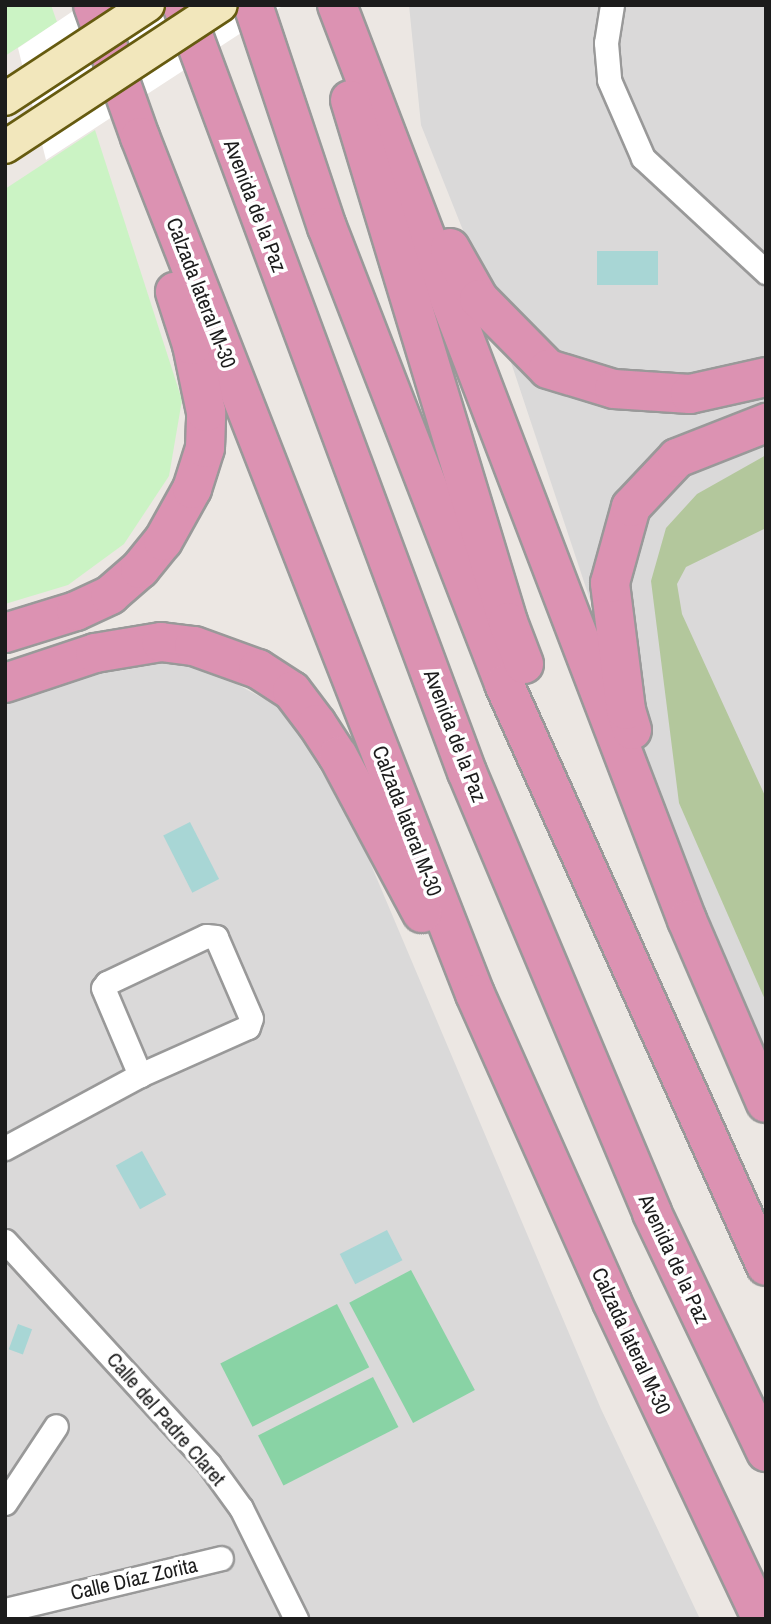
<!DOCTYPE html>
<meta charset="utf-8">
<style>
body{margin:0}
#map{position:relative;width:771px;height:1624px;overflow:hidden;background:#ece7e3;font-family:"Archivo Narrow",sans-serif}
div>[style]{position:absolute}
.residential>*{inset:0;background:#dad9d9}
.forest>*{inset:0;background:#b3c79c}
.park>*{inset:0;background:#cbf3c4}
.pitch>*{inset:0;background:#89d3a5;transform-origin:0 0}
.water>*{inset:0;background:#a8d6d5;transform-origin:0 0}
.pier>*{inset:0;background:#fff}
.roads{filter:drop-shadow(2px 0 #999) drop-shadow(-2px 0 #999) drop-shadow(0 2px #999) drop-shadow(0 -2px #999)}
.street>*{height:23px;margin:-11.5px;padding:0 11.5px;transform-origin:11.5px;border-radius:11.5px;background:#fff}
.highway>*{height:38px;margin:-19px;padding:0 19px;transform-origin:19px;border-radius:19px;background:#dc92b2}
.bridges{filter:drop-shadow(2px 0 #665b10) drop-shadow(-2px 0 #665b10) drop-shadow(0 2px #665b10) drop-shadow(0 -2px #665b10)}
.secondary-bridge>*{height:32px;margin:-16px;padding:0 16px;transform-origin:16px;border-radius:16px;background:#f2e7bc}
span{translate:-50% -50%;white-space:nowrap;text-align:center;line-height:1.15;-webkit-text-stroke:7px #fff;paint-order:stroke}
.street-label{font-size:21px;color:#1c1c1c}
.frame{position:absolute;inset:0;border:7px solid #1c1c1c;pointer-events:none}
</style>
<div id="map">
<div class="residential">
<div style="clip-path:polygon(409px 5px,766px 5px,766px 1103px,596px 618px,488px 293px,421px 125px)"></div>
<div style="clip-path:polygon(136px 657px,181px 663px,216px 673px,285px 710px,358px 834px,601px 1409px,700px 1619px,5px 1619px,5px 694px)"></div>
</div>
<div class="forest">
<div style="clip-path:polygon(766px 455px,766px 528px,686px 567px,677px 584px,682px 614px,766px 798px,766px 1002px,679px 803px,651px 581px,666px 528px,697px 494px)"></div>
</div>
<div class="park">
<div style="clip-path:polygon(5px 5px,51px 5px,57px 22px,5px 56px)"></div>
<div style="clip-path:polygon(95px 130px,182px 400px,169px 476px,124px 544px,68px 585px,5px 604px,5px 189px)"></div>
</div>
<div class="pitch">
<div style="left:411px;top:1270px;width:136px;height:70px;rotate:62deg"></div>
<div style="left:337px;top:1304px;width:71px;height:131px;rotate:63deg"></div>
<div style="left:373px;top:1377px;width:56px;height:129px;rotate:63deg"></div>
</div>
<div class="water">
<div style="left:597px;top:251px;width:61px;height:34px"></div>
<div style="left:190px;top:822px;width:64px;height:30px;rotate:63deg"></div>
<div style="left:142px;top:1151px;width:50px;height:30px;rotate:61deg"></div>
<div style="left:387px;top:1230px;width:34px;height:53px;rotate:63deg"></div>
<div style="left:18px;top:1324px;width:15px;height:27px;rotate:20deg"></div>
</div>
<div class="pier">
<div style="clip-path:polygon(82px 5px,284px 5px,46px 160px,18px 48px)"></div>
</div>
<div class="roads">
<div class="street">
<div style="left:612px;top:5px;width:38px;rotate:99deg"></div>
<div style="left:606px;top:43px;width:37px;rotate:85deg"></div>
<div style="left:609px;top:80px;width:85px;rotate:66.4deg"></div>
<div style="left:643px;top:158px;width:168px;rotate:42.8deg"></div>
<div style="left:5px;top:1148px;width:153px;rotate:-28.4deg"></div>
<div style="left:140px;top:1075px;width:118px;rotate:-24deg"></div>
<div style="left:248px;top:1027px;width:9px;rotate:-72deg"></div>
<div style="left:251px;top:1018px;width:88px;rotate:-113.4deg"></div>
<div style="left:216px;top:937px;width:10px;rotate:-174deg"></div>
<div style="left:206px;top:936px;width:110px;rotate:154.6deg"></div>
<div style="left:107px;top:983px;width:6px;rotate:129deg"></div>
<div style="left:103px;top:988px;width:95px;rotate:67deg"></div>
<div style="left:5px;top:1241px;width:302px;rotate:47.5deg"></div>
<div style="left:209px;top:1464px;width:54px;rotate:54deg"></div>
<div style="left:241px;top:1508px;width:124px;rotate:63.6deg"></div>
<div style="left:5px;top:1503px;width:92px;rotate:-56.5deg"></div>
<div style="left:5px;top:1610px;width:222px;rotate:-13.5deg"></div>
</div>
<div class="highway">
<div style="left:93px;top:5px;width:140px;rotate:70.4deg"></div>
<div style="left:140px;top:137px;width:920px;rotate:68.65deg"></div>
<div style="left:475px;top:994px;width:337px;rotate:66deg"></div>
<div style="left:612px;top:1302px;width:351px;rotate:64.7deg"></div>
<div style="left:182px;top:5px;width:818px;rotate:69.62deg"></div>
<div style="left:467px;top:772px;width:478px;rotate:67.2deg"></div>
<div style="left:652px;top:1213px;width:265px;rotate:64.5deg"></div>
<div style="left:253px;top:5px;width:234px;rotate:71.6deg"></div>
<div style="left:327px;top:227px;width:490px;rotate:68.8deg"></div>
<div style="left:504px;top:684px;width:638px;rotate:65.76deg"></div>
<div style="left:337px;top:5px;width:980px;rotate:69.07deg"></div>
<div style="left:687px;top:920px;width:199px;rotate:66.7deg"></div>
<div style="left:350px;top:100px;width:545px;rotate:73.16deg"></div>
<div style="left:508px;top:622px;width:45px;rotate:69.1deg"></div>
<div style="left:450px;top:248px;width:59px;rotate:60.4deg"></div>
<div style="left:479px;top:299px;width:98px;rotate:45.4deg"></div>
<div style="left:548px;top:369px;width:69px;rotate:16.9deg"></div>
<div style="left:614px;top:389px;width:76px;rotate:3.8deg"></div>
<div style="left:690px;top:394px;width:78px;rotate:-12.6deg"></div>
<div style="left:5px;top:633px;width:74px;rotate:-17.2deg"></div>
<div style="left:76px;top:611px;width:38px;rotate:-25deg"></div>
<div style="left:110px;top:595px;width:40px;rotate:-41deg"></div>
<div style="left:140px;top:569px;width:36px;rotate:-51deg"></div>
<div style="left:163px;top:541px;width:60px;rotate:-60.9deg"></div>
<div style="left:192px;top:489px;width:43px;rotate:-72.4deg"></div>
<div style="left:205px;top:448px;width:36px;rotate:-88deg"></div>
<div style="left:206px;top:412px;width:68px;rotate:-101.8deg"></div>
<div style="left:192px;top:345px;width:56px;rotate:-107.8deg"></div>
<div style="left:5px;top:683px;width:95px;rotate:-18.4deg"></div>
<div style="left:95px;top:653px;width:67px;rotate:-9.5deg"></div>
<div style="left:161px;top:642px;width:33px;rotate:7deg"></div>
<div style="left:194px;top:646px;width:68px;rotate:19.8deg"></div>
<div style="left:258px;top:669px;width:40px;rotate:32.9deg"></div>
<div style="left:292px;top:691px;width:41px;rotate:52.9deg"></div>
<div style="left:317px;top:724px;width:38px;rotate:57deg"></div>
<div style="left:338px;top:756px;width:178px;rotate:61.9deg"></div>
<div style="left:632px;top:730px;width:21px;rotate:-107deg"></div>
<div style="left:626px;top:710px;width:128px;rotate:-97.2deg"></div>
<div style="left:610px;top:583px;width:79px;rotate:-74.6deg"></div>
<div style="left:631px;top:507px;width:67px;rotate:-46.8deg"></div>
<div style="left:677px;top:458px;width:96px;rotate:-21.5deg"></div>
</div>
</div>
<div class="bridges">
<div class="secondary-bridge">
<div style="left:5px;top:99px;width:171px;rotate:-33.3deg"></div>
<div style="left:5px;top:147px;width:258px;rotate:-33.3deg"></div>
</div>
</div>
<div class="street-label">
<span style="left:255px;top:206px;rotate:69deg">Avenida de la Paz</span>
<span style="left:201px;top:293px;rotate:69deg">Calzada lateral M-30</span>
<span style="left:455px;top:736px;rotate:69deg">Avenida de la Paz</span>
<span style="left:407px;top:821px;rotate:69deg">Calzada lateral M-30</span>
<span style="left:674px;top:1259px;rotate:65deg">Avenida de la Paz</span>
<span style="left:631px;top:1341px;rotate:65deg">Calzada lateral M-30</span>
<span style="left:166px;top:1419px;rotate:49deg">Calle del Padre Claret</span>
<span style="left:134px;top:1579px;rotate:-13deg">Calle Díaz Zorita</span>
</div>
<div class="frame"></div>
</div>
